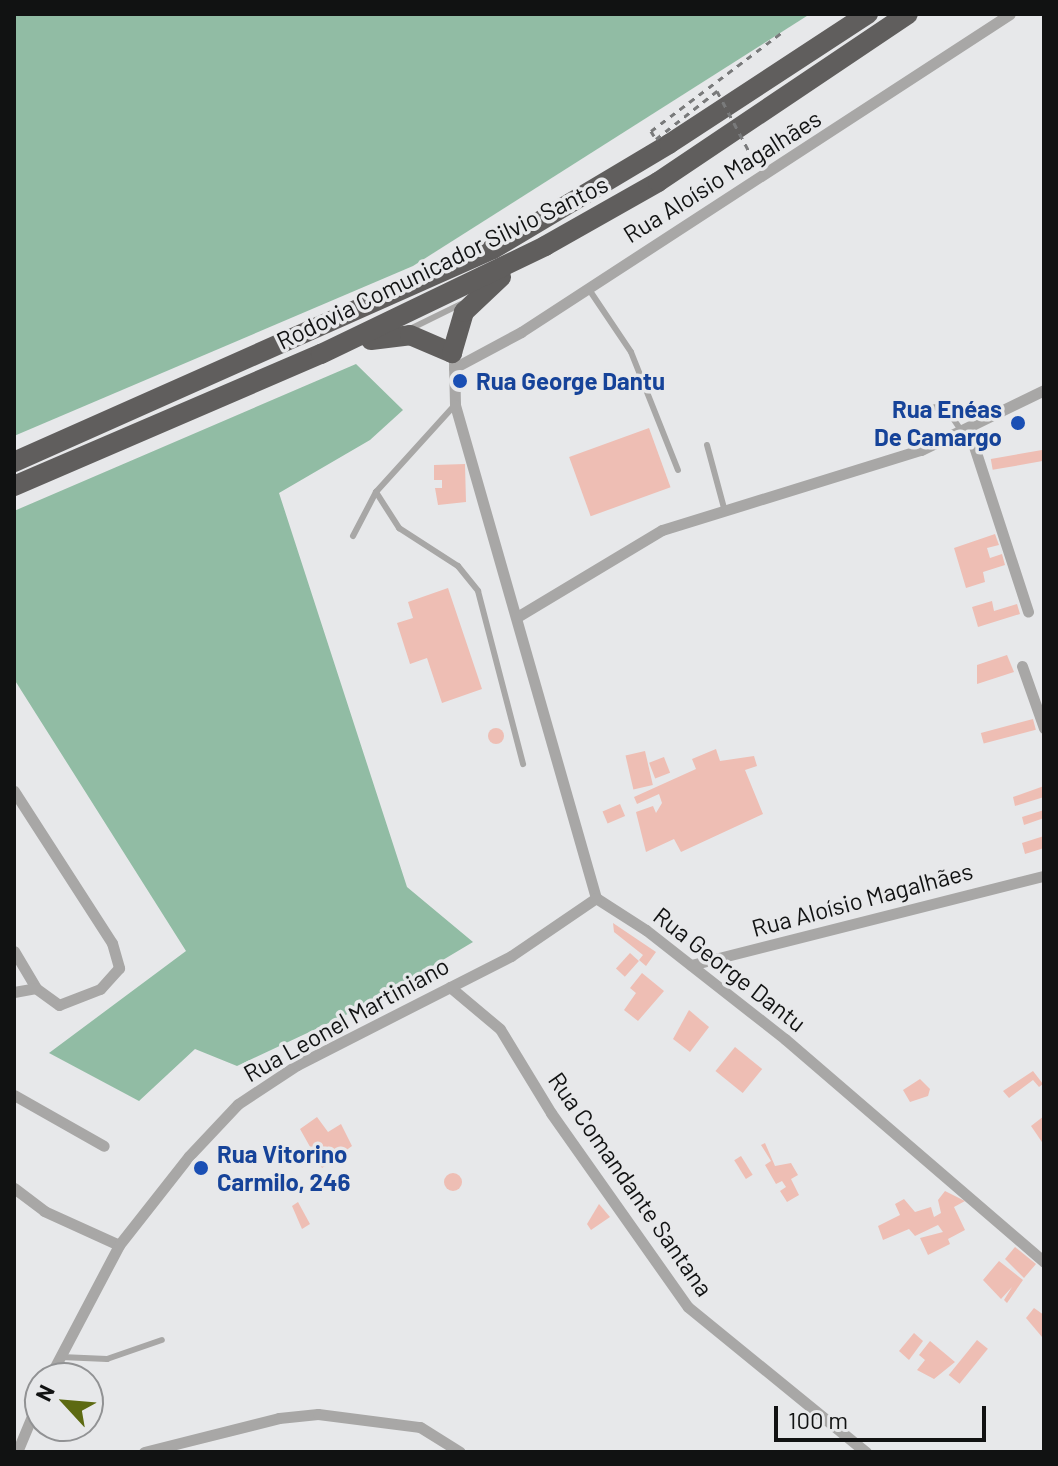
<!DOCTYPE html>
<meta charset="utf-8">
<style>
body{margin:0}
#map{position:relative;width:1058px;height:1466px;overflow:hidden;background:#e7e8ea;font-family:Barlow,sans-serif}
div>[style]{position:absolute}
.forest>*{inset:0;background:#91bca4}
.building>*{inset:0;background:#eebeb4;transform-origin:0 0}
.round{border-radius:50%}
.path>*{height:3px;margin-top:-1.5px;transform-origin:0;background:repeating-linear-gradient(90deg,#797a7b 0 6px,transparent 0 12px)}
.service>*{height:6px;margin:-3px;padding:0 3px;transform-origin:3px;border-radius:3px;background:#a8a7a6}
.minor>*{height:11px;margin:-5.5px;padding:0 5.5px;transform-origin:5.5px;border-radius:5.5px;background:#a8a7a6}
.motorway>*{height:20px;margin:-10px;padding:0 10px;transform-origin:10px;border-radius:10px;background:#605e5d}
.path-bridge>*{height:3px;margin-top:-1.5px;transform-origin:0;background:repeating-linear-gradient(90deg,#797a7b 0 6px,transparent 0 12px)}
.dots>*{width:22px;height:22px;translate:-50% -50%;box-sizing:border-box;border:4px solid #e7e8ea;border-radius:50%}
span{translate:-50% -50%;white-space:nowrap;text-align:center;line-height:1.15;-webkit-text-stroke:7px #e7e8ea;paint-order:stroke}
.street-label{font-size:24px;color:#111212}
.transit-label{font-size:24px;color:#164399;font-weight:700}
.left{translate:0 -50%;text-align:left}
.right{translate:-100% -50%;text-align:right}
.frame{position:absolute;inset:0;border:16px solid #111212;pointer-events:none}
.north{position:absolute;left:24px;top:1362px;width:80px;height:80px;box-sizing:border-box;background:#e7e8ea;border:2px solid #919294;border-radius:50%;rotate:296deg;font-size:22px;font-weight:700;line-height:32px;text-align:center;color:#111212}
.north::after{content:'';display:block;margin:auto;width:28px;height:36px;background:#5d6a12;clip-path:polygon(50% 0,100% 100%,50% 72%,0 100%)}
.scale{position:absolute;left:774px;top:1406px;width:212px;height:36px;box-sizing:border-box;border:4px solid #111212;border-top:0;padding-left:10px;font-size:24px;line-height:28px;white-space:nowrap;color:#111212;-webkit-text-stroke:6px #e7e8ea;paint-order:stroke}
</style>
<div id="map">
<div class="forest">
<div style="clip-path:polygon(14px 14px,810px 14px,413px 266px,14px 436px)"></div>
<div style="clip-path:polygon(356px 364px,403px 410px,370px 440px,279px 493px,407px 887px,473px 942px,369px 1004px,237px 1066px,195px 1049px,139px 1101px,49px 1053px,186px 951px,14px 679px,14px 511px)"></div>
</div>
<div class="building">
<div style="left:649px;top:428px;width:63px;height:85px;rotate:70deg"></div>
<div style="left:1042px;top:450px;width:11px;height:52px;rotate:80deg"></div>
<div style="clip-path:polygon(465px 464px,466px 502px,438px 505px,435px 488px,442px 488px,442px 480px,434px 480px,434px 465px)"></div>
<div style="clip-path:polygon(995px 534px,999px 545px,987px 548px,990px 558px,1002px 554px,1005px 565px,983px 572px,985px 582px,966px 588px,954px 548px)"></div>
<div style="clip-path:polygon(448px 588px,482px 689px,442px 703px,427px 658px,410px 664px,397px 623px,413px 618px,408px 602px)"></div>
<div style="clip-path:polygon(992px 601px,994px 611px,1017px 604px,1020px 614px,978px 627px,972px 607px)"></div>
<div style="clip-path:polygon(1007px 655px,1014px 672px,977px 684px,977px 665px)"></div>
<div style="left:1033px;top:719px;width:11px;height:54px;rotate:75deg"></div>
<div class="round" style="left:488px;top:728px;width:16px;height:16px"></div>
<div style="clip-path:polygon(716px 749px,720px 761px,754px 756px,757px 766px,745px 770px,763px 814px,681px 852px,674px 839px,646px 852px,636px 812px,653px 806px,656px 813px,662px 803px,659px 794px,637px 804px,634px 797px,696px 769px,692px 759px)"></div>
<div style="left:645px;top:751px;width:35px;height:20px;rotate:77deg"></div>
<div style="left:664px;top:757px;width:17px;height:16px;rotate:69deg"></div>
<div style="clip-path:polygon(1044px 786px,1044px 797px,1015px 806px,1013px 797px)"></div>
<div style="left:620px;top:804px;width:13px;height:19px;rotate:67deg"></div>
<div style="clip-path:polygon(1044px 810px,1044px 818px,1024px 825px,1022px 817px)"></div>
<div style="clip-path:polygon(1044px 836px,1044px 848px,1025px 854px,1022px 843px)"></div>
<div style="clip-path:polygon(613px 923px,656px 952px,646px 966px,639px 960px,643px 955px,614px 932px)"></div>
<div style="left:630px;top:953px;width:12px;height:21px;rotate:42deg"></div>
<div style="clip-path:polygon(642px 973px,664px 991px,638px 1021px,624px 1010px,636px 993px,630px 988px)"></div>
<div style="clip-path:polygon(689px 1010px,709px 1027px,690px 1052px,673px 1039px)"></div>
<div style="left:735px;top:1047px;width:35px;height:31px;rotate:39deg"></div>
<div style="clip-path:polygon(1033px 1071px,1043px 1084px,1039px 1087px,1033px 1080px,1009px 1098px,1003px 1091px)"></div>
<div style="clip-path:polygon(920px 1079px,930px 1089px,928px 1096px,910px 1102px,903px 1090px)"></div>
<div style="clip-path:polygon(1044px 1116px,1044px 1145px,1031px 1126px)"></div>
<div style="clip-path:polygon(317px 1117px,328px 1132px,341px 1124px,352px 1146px,322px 1168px,300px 1129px)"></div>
<div style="clip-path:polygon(765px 1143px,775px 1166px,791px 1163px,798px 1175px,791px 1179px,799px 1195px,787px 1202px,780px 1191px,786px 1187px,782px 1181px,776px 1184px,765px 1165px,771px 1161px,761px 1145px)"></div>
<div style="left:741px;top:1156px;width:22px;height:8px;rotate:58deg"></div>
<div class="round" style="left:444px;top:1173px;width:18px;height:18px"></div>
<div style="clip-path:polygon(945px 1191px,965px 1201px,954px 1207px,965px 1230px,948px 1239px,950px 1244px,928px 1255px,920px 1238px,943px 1232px,938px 1225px,915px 1236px,909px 1229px,883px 1240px,878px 1226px,900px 1215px,895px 1204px,904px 1199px,915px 1212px,931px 1207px,934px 1217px,941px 1213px,938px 1200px)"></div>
<div style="clip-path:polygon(298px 1202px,310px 1224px,302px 1229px,292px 1206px)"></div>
<div style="clip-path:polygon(599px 1204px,610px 1217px,591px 1230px,587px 1224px)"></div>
<div style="clip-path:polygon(1015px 1247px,1036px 1264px,1024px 1278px,1005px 1259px)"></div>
<div style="clip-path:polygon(999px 1261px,1023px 1280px,1007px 1303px,1004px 1300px,1012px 1287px,1001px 1299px,983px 1280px)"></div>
<div style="clip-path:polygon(1034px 1308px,1044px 1315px,1042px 1337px,1026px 1318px)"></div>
<div style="clip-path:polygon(914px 1333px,923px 1341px,909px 1360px,899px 1351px)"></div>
<div style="left:977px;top:1340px;width:14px;height:45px;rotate:39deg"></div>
<div style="clip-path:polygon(930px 1341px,955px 1362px,934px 1379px,917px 1370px,925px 1360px,919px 1355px)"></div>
</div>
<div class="path">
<div style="left:654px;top:136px;width:6px;rotate:-121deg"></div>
<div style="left:651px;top:131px;width:163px;rotate:-37deg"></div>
</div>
<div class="service">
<div style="left:588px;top:288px;width:77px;rotate:56.1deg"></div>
<div style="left:631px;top:352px;width:127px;rotate:68.3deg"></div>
<div style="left:410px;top:329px;width:57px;rotate:-26.1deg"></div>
<div style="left:916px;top:412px;width:29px;rotate:-14deg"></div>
<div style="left:944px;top:405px;width:30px;rotate:56deg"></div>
<div style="left:707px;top:445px;width:65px;rotate:74.9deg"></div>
<div style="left:376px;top:492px;width:43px;rotate:57.4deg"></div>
<div style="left:399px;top:528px;width:70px;rotate:32.8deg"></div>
<div style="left:458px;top:566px;width:32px;rotate:51deg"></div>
<div style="left:478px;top:591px;width:179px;rotate:75.4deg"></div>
<div style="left:353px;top:536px;width:50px;rotate:-62.4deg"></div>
<div style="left:376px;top:492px;width:118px;rotate:-47.8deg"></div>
<div style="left:61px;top:1357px;width:46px;rotate:2.5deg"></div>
<div style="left:107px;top:1359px;width:58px;rotate:-19.1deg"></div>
</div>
<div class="minor">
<div style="left:454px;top:363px;width:42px;rotate:88.6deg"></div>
<div style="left:455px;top:405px;width:513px;rotate:74.04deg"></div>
<div style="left:454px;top:368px;width:76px;rotate:-28.2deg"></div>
<div style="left:521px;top:332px;width:583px;rotate:-33.04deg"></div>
<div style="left:969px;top:431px;width:190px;rotate:71.9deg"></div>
<div style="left:517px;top:617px;width:169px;rotate:-31deg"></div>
<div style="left:662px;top:530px;width:271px;rotate:-17.2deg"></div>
<div style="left:921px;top:450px;width:137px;rotate:-26deg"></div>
<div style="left:1022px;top:666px;width:66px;rotate:70.5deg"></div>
<div style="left:14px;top:791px;width:181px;rotate:57.2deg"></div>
<div style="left:112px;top:943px;width:26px;rotate:74deg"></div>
<div style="left:119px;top:968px;width:28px;rotate:132deg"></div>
<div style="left:100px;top:989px;width:44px;rotate:158.7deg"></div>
<div style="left:59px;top:1005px;width:29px;rotate:-144deg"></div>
<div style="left:36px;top:988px;width:43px;rotate:-120.7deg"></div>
<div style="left:596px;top:898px;width:59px;rotate:32.6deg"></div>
<div style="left:646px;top:930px;width:177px;rotate:38.1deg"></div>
<div style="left:785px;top:1039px;width:342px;rotate:40.7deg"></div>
<div style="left:691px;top:965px;width:364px;rotate:-14.2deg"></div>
<div style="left:450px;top:987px;width:65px;rotate:40deg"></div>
<div style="left:500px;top:1029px;width:98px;rotate:58.7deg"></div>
<div style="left:551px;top:1113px;width:237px;rotate:54.8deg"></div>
<div style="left:688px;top:1307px;width:230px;rotate:39.2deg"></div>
<div style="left:14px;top:992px;width:22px;rotate:-10deg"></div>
<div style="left:14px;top:1095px;width:103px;rotate:29.5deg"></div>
<div style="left:14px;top:1188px;width:38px;rotate:37deg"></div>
<div style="left:44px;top:1211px;width:82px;rotate:24.4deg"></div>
<div style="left:49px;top:1378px;width:150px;rotate:-62.2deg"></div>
<div style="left:119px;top:1245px;width:113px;rotate:-51.8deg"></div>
<div style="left:189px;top:1156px;width:71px;rotate:-46.7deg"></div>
<div style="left:238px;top:1104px;width:71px;rotate:-33.5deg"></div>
<div style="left:297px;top:1065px;width:240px;rotate:-27deg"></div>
<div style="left:511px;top:956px;width:103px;rotate:-34.3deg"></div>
<div style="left:17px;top:1452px;width:60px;rotate:-67.3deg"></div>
<div style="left:144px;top:1452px;width:139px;rotate:-14.1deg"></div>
<div style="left:279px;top:1418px;width:39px;rotate:-6deg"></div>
<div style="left:318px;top:1414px;width:103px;rotate:7.3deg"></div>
<div style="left:420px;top:1427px;width:47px;rotate:32deg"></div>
</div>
<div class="motorway">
<div style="left:371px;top:340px;width:39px;rotate:-7deg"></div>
<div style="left:410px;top:335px;width:46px;rotate:23.2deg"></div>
<div style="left:452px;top:353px;width:43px;rotate:-73.7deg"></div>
<div style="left:464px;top:312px;width:51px;rotate:-43.4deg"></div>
<div style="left:14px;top:462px;width:524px;rotate:-23.97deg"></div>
<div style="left:493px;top:249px;width:205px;rotate:-30.8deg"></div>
<div style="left:669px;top:144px;width:238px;rotate:-33.2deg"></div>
<div style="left:14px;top:486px;width:334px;rotate:-23.3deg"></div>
<div style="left:321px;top:354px;width:249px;rotate:-25.7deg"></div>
<div style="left:545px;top:246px;width:130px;rotate:-29.5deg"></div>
<div style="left:658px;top:182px;width:301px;rotate:-33.9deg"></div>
</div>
<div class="path-bridge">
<div style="left:656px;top:139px;width:78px;rotate:-38.2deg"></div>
<div style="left:717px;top:91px;width:79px;rotate:62.1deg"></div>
</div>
<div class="dots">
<div style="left:460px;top:381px;background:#1a4fb4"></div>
<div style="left:1018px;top:423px;background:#1a4fb4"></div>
<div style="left:201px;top:1168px;background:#1a4fb4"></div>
</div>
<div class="street-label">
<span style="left:722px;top:176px;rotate:-32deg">Rua Aloísio Magalhães</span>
<span style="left:442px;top:262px;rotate:-26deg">Rodovia Comunicador Silvio Santos</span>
<span style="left:862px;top:899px;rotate:-15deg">Rua Aloísio Magalhães</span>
<span style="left:730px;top:969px;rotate:38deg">Rua George Dantu</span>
<span style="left:346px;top:1019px;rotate:-29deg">Rua Leonel Martiniano</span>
<span style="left:631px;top:1184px;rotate:55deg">Rua Comandante Santana</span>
</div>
<div class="transit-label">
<span class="left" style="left:476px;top:381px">Rua George Dantu</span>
<span class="right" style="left:1002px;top:423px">Rua Enéas<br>De Camargo</span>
<span class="left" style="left:217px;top:1168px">Rua Vitorino<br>Carmilo, 246</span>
</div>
<div class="frame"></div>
<div class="north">N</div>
<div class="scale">100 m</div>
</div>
